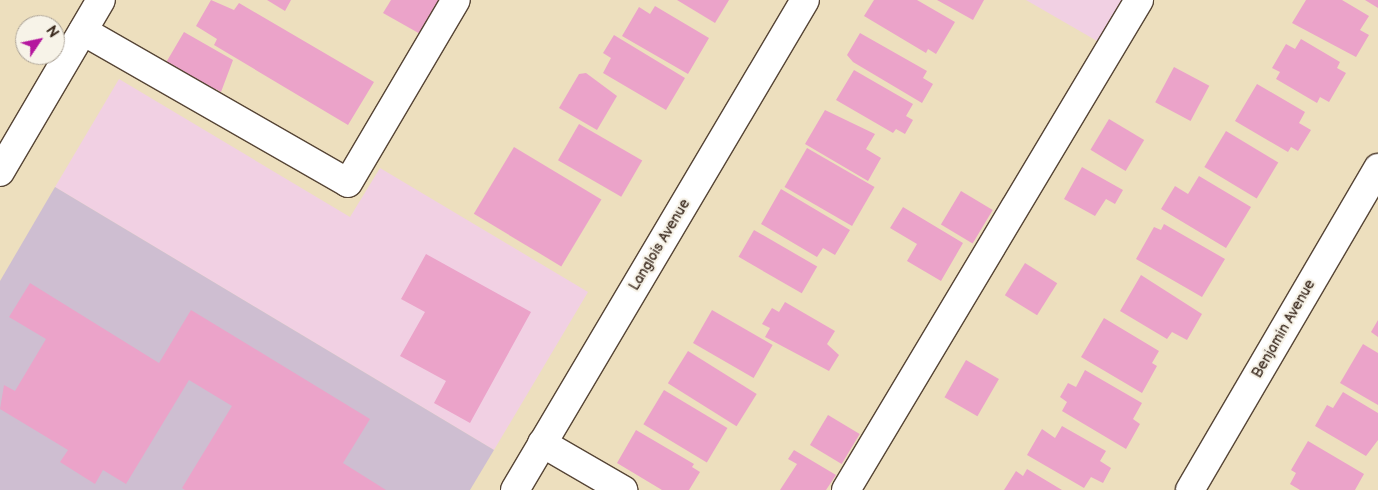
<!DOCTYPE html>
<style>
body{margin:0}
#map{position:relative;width:1378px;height:490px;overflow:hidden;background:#eddfbe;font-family:"Balsamiq Sans",sans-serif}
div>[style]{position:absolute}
.built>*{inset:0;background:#f1d0e3}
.industrial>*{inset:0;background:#cebed1}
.building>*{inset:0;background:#eba3c9;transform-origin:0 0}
.roads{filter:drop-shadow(1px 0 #564536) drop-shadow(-1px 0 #564536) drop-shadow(0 1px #564536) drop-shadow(0 -1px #564536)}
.minor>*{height:28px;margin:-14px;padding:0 14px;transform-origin:14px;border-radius:14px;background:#fff}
span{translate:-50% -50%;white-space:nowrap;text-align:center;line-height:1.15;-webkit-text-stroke:4.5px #f7f3e8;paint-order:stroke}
.street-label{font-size:14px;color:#3b2a1e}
.north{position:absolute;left:15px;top:15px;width:50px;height:50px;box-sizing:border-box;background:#f7f3e8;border:1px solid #aca397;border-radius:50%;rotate:56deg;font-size:14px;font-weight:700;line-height:20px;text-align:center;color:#3b2a1e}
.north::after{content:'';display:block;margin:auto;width:18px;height:22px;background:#b5179e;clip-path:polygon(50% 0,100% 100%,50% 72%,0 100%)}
</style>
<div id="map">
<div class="built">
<div style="clip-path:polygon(1026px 0,1132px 0,1104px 45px)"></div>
<div style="clip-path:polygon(119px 79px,350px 217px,380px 168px,588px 292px,494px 450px,55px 187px)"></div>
</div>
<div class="industrial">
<div style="clip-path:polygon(55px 187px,494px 450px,470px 490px,0 490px,0 281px)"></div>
</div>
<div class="building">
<div style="clip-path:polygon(211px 0,234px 10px,239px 3px,374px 82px,348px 125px,214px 45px,217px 39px,196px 26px)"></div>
<div style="clip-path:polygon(267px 0,291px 0,285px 11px)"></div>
<div style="clip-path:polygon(391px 0,443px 0,422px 35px,383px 13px)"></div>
<div style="clip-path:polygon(677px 0,729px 0,715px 23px)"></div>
<div style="clip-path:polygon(874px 0,917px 0,955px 22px,936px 54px,928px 49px,926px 53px,864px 16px)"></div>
<div style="clip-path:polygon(937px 0,984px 0,973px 20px)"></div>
<div style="clip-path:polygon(1306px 0,1342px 0,1369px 16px,1360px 30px,1369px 35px,1356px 57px,1292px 23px)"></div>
<div style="clip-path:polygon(1365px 0,1378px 0,1378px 8px)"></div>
<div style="clip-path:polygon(655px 6px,709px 38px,688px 74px,622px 36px,639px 7px,650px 14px)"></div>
<div style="clip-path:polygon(184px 32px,233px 60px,221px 92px,216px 89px,212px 95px,164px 66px)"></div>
<div style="clip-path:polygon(860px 33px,927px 71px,923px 78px,933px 84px,922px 103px,853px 62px,847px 55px)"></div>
<div style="clip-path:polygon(614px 35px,685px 78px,666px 110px,603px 73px,611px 58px,603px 53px)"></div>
<div style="clip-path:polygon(1301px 39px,1340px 62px,1337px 68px,1346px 73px,1329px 102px,1320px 97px,1317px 103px,1276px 79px,1280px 72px,1272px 68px,1286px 44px,1295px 49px)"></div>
<div style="left:1174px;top:67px;width:40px;height:40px;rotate:28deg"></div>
<div style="clip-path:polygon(854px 70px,913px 104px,906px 116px,913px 120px,905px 134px,896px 129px,893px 133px,836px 100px)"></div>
<div style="clip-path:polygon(586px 73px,617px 96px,597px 130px,559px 108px,579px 74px)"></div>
<div style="clip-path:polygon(1257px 84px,1305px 112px,1299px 123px,1311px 130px,1298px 151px,1291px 147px,1288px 152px,1235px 121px)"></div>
<div style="clip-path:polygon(825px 110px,875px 134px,866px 149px,881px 158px,868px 181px,805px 144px)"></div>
<div style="left:1109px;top:119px;width:41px;height:36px;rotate:31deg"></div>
<div style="left:579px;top:124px;width:73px;height:42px;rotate:30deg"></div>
<div style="left:1226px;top:131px;width:61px;height:42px;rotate:31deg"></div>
<div style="left:514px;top:147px;width:102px;height:78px;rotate:31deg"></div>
<div style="left:807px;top:148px;width:78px;height:45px;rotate:30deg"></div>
<div style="clip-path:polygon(1082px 167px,1123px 190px,1115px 204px,1106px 199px,1095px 216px,1064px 199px)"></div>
<div style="clip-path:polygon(1199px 176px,1251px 207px,1226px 248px,1161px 209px,1175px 186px,1188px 194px)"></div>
<div style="clip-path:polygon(781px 189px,850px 230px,835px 255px,823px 248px,817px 257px,761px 224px)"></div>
<div style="left:961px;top:191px;width:37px;height:39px;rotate:31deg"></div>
<div style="clip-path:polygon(903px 207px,963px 243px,941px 281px,907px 261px,917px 244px,890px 228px)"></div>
<div style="clip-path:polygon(1164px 224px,1225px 259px,1202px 297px,1136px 259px,1154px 227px,1161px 230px)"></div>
<div style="left:754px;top:230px;width:73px;height:31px;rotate:30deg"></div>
<div style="clip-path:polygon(426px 254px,531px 312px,470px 423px,434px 403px,446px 381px,400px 356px,425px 312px,401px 299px)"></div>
<div style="left:1025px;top:263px;width:38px;height:38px;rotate:32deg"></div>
<div style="clip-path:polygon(1141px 275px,1202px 314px,1187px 340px,1172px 332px,1167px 339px,1120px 311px)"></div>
<div style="clip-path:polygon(30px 283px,159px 363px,191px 310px,370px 419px,343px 463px,386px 490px,185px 490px,182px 488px,232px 406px,189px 380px,126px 484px,103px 470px,95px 484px,60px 462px,68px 450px,0 409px,4px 385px,15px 391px,46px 339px,9px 317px)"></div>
<div style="clip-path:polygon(785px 302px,835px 331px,827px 344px,839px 355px,829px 371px,765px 337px,770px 328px,762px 324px,772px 308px,779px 312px)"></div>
<div style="left:712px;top:310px;width:70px;height:38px;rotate:30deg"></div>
<div style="clip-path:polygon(1104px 318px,1159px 351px,1152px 363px,1157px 366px,1142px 393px,1081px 357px)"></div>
<div style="clip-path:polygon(1378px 320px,1378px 337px,1371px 332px)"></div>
<div style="clip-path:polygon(1363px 344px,1378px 353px,1378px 405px,1340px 383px)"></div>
<div style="left:688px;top:351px;width:81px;height:38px;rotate:32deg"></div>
<div style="left:966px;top:360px;width:38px;height:43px;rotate:30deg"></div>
<div style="clip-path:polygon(1085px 370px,1142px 403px,1133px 419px,1140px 424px,1126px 449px,1062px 411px,1067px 402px,1060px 397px,1068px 383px,1076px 387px)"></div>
<div style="left:664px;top:390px;width:74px;height:40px;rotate:31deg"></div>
<div style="clip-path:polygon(1343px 392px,1378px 413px,1378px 440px,1366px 456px,1315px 426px,1327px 405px,1333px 408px)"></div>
<div style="left:828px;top:415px;width:37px;height:35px;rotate:31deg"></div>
<div style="clip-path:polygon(1062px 426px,1106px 451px,1100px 461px,1111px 468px,1103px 483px,1091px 477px,1084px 488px,1027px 455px,1042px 429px,1055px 438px)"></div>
<div style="clip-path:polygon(636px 430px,694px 464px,692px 467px,700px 472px,689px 490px,662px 490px,617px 463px)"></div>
<div style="clip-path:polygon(1308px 441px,1364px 474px,1355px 490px,1300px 490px,1290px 484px,1296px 473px,1291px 470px)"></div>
<div style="clip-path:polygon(794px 450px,836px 475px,826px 490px,780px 490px,797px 464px,788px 459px)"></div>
<div style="clip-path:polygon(1027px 469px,1062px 490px,1004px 490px,1016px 471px,1023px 476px)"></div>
</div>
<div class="roads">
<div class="minor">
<div style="left:83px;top:31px;width:305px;rotate:29.8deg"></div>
<div style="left:348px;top:183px;width:212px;rotate:-59.5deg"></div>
<div style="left:0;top:172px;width:199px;rotate:-59.6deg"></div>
<div style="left:542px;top:443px;width:94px;rotate:30.1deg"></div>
<div style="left:515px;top:490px;width:569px;rotate:-59.38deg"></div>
<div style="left:846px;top:490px;width:571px;rotate:-59.12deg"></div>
<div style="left:1190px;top:490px;width:373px;rotate:-59.7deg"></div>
</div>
</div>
<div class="street-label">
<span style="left:660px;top:245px;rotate:-59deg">Langlois Avenue</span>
<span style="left:1284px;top:329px;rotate:-60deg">Benjamin Avenue</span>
</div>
<div class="north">N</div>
</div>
